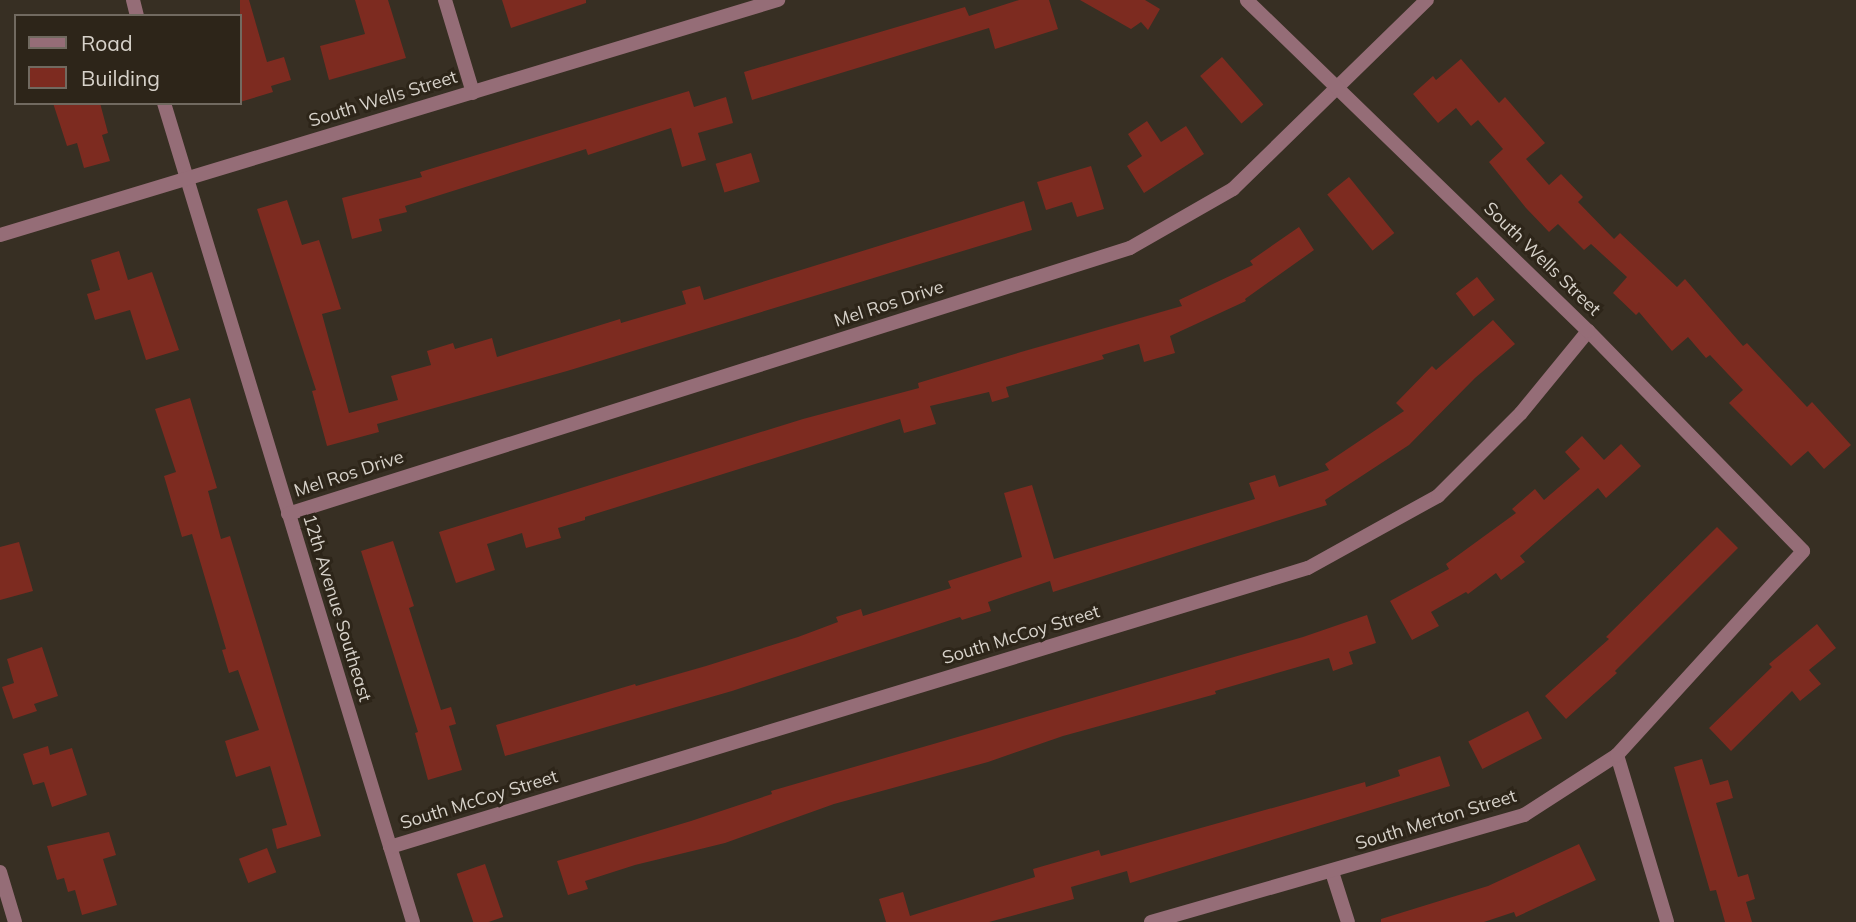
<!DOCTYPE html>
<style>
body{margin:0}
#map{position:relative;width:1856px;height:922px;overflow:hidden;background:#372f23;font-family:Mulish,sans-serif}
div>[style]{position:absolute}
.building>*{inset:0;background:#7d2b20;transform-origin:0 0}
.minor>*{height:14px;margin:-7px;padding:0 7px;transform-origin:7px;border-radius:7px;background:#956d77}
span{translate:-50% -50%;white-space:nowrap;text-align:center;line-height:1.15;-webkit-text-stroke:6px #2d2519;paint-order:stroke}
.street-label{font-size:18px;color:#d7d2ca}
.legend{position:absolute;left:14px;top:14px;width:228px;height:91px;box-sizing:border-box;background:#2d2519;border:2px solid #716a60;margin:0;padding:9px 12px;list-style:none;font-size:21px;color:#d7d2ca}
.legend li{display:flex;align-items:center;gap:14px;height:35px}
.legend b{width:35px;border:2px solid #716a60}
</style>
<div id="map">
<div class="building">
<div style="clip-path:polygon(240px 0,249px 0,267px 62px,284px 57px,291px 80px,271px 86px,273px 92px,240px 102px)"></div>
<div style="clip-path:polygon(355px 0,388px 0,406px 58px,329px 80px,320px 46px,365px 34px)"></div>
<div style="clip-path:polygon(502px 0,586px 0,586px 3px,511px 28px)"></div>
<div style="clip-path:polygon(1019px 0,1049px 0,1058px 29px,995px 49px,989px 28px,752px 100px,744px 72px,965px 7px,969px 16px)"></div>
<div style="clip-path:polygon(1080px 0,1145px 0,1160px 9px,1148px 30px,1141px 22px,1131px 29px)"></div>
<div style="left:1222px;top:57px;width:63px;height:29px;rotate:49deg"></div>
<div style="clip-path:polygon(1461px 59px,1499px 103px,1505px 97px,1545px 143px,1526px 159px,1549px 185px,1561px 174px,1583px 197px,1578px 202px,1614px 239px,1620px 233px,1677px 287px,1685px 279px,1743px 346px,1747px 343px,1807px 407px,1812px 402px,1851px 445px,1824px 469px,1808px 451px,1791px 466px,1729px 403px,1743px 390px,1710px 355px,1706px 358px,1688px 337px,1672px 351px,1639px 312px,1636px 315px,1613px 293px,1627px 277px,1591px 244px,1584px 250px,1558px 224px,1549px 232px,1526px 208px,1489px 162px,1503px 149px,1478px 120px,1471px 126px,1456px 108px,1438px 123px,1413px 94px,1433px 76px,1436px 80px)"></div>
<div style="clip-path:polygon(689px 91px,694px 107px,726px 97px,733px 123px,698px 133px,706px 160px,682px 167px,671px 128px,588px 155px,586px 149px,405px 206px,407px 212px,379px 219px,382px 231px,352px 239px,342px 198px,422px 177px,420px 172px)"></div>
<div style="clip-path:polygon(53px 103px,100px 103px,108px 133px,102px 135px,110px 161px,84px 168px,77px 143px,67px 146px)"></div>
<div style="clip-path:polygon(1147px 121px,1161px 142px,1186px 126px,1204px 154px,1144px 193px,1127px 166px,1142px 156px,1128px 134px)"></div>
<div style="left:751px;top:153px;width:30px;height:37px;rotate:73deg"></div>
<div style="clip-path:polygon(1091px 166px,1104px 209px,1077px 217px,1072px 202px,1046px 210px,1037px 182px)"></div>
<div style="left:1349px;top:177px;width:72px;height:28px;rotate:51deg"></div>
<div style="clip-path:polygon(287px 200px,302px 245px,319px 240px,341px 309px,322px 314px,349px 413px,398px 400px,391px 376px,431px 365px,427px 351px,453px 343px,455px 349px,492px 338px,497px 357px,620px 319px,621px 323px,686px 304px,682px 291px,700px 286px,704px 300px,1024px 201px,1032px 230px,567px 371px,377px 424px,379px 432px,327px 446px,312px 391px,316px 390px,257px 209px)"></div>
<div style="clip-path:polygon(1299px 227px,1314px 250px,1245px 299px,1246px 301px,1170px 336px,1175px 353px,1144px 362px,1139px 344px,1102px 355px,1104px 359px,1006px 387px,1009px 397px,992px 402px,989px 392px,930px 406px,936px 424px,904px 433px,900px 419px,585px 517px,585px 520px,558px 528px,561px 538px,526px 548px,522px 533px,487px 544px,495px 570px,456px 583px,439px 532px,803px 419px,919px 388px,918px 383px,1021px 352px,1182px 306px,1179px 300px,1253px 265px,1250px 261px)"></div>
<div style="clip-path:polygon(119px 251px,128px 280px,152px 272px,179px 350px,146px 360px,130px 310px,95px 320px,87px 294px,100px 290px,91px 260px)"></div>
<div style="left:1477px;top:277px;width:29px;height:27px;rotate:52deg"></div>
<div style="clip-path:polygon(1493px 320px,1515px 344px,1475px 378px,1409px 445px,1325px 500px,1327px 505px,1053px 592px,1050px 581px,988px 602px,991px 611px,962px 620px,960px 617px,732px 691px,505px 756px,496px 725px,635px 684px,636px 686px,706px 666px,798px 637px,838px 622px,836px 617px,861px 609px,863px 616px,951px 588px,948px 581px,1022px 557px,1004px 493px,1032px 485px,1054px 559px,1255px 499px,1249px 483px,1275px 475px,1279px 487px,1329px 470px,1325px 464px,1404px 411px,1396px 403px,1432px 366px,1436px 370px)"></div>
<div style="clip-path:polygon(190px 398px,217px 488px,208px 491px,221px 539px,230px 536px,321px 836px,277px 849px,272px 829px,287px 825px,270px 766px,236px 777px,225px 741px,259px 730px,238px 670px,229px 673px,222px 650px,226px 649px,192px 534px,182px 537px,164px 476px,176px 472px,155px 409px)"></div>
<div style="clip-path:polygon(1582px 436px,1604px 460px,1621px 444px,1641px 466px,1606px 498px,1598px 488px,1520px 556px,1525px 562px,1501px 580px,1496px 573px,1468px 594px,1466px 592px,1431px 612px,1439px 626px,1412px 640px,1390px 601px,1449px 569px,1446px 564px,1516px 513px,1512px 509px,1535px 489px,1544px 500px,1580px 469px,1565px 452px)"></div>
<div style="clip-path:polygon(1717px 527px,1738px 548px,1615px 671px,1617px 673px,1566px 719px,1545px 696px,1609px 639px,1606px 637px)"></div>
<div style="clip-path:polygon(393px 541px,414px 606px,409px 608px,441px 710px,451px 707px,456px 724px,449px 726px,462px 770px,428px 780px,415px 733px,418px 732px,361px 551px)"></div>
<div style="clip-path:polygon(19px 542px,33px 591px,0 600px,0 547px)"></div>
<div style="clip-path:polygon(1367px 615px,1376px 643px,1349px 652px,1353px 664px,1333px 671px,1329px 658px,1215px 691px,1216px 694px,1063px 736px,988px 762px,834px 804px,725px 843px,635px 865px,585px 881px,588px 889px,568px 895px,557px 861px,691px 821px,772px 794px,771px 791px,1303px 637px)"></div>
<div style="clip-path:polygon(1817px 624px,1836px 648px,1809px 670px,1821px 684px,1800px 701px,1792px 691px,1731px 751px,1709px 728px,1772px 667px,1769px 664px)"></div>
<div style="clip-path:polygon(42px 647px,58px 696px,34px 704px,37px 711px,13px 719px,2px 687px,14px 683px,7px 659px)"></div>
<div style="left:1528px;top:711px;width:31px;height:67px;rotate:63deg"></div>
<div style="clip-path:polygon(48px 746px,50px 755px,72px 748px,87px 795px,52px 807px,44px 782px,33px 785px,23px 754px)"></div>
<div style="clip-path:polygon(1440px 756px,1450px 786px,1130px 883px,1127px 871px,1071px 887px,1074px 899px,989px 922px,886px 922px,879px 899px,903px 892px,910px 916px,1035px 877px,1033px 869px,1099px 850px,1101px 856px,1365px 782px,1366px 787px,1400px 776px,1398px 770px)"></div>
<div style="clip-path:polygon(1702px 759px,1710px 785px,1728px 780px,1733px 798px,1716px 803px,1738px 877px,1748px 874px,1755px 899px,1746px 902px,1752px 922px,1725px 922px,1716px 890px,1710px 891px,1674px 767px)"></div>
<div style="clip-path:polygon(109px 832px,116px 855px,103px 859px,117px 905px,82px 915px,75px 890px,68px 892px,64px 878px,57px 880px,47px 846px)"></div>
<div style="clip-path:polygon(1579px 844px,1596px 880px,1516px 917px,1514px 912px,1484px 922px,1381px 922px,1381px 919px,1488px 886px)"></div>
<div style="left:267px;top:848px;width:26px;height:30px;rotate:69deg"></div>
<div style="left:485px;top:864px;width:56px;height:30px;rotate:71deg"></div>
</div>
<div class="minor">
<div style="left:133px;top:0;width:16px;rotate:76deg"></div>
<div style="left:445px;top:0;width:97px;rotate:73.2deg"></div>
<div style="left:164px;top:103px;width:856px;rotate:73.09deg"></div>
<div style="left:0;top:235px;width:813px;rotate:-16.81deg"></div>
<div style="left:288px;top:514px;width:883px;rotate:-17.53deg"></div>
<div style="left:1130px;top:248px;width:119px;rotate:-29.8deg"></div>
<div style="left:1233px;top:189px;width:271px;rotate:-44.3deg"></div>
<div style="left:1617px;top:755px;width:174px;rotate:73.3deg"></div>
<div style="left:390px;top:847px;width:959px;rotate:-16.91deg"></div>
<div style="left:1308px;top:568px;width:149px;rotate:-29deg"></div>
<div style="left:1438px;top:496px;width:117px;rotate:-45deg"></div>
<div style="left:1521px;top:413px;width:106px;rotate:-50.7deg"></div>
<div style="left:0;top:872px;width:52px;rotate:73.3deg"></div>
<div style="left:1332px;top:872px;width:52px;rotate:72.3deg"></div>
<div style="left:1151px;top:922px;width:388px;rotate:-16deg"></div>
<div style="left:1524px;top:815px;width:111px;rotate:-32.8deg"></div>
<div style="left:1617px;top:755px;width:276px;rotate:-47.6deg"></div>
<div style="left:1803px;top:551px;width:308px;rotate:-134.3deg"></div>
<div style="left:1588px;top:331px;width:475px;rotate:-135.9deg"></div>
</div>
<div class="street-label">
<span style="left:383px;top:99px;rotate:-17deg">South Wells Street</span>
<span style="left:1542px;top:259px;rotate:44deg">South Wells Street</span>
<span style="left:889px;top:304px;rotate:-18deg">Mel Ros Drive</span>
<span style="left:349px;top:474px;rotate:-18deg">Mel Ros Drive</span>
<span style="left:337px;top:608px;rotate:73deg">12th Avenue Southeast</span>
<span style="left:1021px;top:635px;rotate:-17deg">South McCoy Street</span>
<span style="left:479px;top:800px;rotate:-17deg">South McCoy Street</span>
<span style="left:1436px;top:820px;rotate:-17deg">South Merton Street</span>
</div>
<ul class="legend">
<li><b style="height:9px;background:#956d77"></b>Road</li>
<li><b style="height:19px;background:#7d2b20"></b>Building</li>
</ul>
</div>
